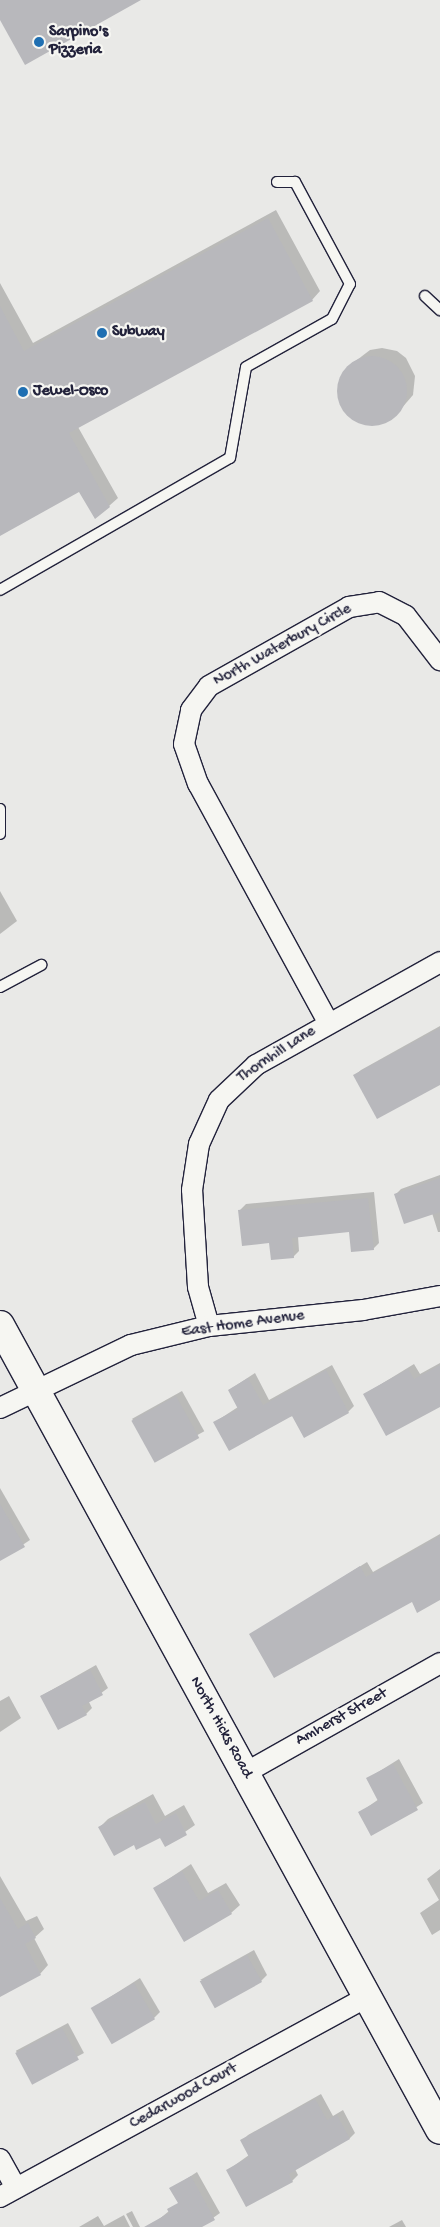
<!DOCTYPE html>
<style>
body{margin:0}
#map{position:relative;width:440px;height:2227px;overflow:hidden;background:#e9e9e7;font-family:"Gochi Hand",sans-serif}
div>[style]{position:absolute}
.shadow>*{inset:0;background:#0003;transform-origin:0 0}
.building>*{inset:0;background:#b8b8bc;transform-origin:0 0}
.round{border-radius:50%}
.roads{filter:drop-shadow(1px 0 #22223b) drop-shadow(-1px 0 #22223b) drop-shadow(0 1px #22223b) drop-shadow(0 -1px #22223b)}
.lane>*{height:10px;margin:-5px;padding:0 5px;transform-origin:5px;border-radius:5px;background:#f6f6f2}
.street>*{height:20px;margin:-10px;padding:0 10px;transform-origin:10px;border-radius:10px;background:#f6f6f2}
.secondary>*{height:28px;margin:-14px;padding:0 14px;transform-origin:14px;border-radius:14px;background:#f6f6f2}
.dots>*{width:14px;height:14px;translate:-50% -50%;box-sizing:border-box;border:2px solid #f6f6f2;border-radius:50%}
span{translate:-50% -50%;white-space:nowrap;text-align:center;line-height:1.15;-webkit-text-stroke:4.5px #f6f6f2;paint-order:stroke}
.poi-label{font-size:16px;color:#22223b;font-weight:700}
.left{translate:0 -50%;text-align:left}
.street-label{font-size:16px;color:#22223b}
</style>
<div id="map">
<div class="shadow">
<div style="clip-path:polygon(276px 210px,320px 291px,312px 300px,78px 427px,118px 498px,109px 506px,79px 490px,0 535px,0 283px,33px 343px)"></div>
<div style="clip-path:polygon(382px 348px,397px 351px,406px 358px,415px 376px,413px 395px,394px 417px,379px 424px,366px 425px,355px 420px,339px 398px,339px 386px,344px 371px,353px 363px,370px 350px)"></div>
<div style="clip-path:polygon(0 891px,17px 921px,0 934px)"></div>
<div style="clip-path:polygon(440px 1026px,440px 1082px,355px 1075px,361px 1070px)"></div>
<div style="clip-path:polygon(440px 1175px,440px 1232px,438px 1232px,432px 1213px,395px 1195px,401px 1189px)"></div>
<div style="clip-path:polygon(374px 1192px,379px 1243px,373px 1249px,350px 1231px,298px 1236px,299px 1251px,293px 1257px,270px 1242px,240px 1210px,246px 1204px)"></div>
<div style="clip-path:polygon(440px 1363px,440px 1405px,365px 1394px,414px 1364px,420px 1374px)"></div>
<div style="clip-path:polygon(332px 1365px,354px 1406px,348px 1412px,215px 1422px,238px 1407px,229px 1390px,255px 1373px,269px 1400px)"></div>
<div style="left:182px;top:1391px;width:46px;height:57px;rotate:61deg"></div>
<div style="clip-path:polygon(0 1488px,30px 1540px,0 1560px)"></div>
<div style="clip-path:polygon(440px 1534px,440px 1599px,412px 1601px,251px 1635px,367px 1562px,373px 1572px)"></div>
<div style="clip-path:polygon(96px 1665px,108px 1688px,89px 1702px,92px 1708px,86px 1714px,41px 1696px)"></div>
<div style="clip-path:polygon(9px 1696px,21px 1718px,0 1732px,0 1701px)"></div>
<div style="clip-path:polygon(399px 1759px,423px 1803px,372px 1835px,359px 1813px,379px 1799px,367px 1779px)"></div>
<div style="clip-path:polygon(153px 1794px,165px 1816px,184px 1805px,195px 1825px,166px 1845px,161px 1836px,134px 1844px,100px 1827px,108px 1819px)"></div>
<div style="clip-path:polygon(191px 1864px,208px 1893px,226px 1883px,240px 1905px,231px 1913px,155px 1888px)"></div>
<div style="clip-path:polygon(440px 1869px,440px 1930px,432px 1935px,420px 1913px,439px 1900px,427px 1879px)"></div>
<div style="clip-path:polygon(0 1876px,26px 1921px,37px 1916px,44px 1929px,34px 1938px,48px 1965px,40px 1974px,0 1995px)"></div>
<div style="clip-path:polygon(254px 1950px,267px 1975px,261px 1981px,200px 1980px)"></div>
<div style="clip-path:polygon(140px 1978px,160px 2012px,154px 2018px,93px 2008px)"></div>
<div style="left:68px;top:2023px;width:34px;height:59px;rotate:62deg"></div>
<div style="clip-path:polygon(321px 2094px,333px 2116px,343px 2110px,355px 2133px,350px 2138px,295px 2169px,298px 2175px,292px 2181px,228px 2170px,249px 2155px,242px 2141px,248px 2135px)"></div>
<div style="clip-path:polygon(197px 2172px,220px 2213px,200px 2227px,162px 2227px,158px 2220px,179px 2203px,171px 2189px)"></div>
<div style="clip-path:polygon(132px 2211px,140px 2227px,133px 2227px,126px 2214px)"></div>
<div style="clip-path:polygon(124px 2215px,130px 2227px,79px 2227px,98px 2216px,104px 2226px)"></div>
<div style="clip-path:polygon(402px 2220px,406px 2227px,389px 2227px)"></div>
</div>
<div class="building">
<div style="clip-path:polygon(0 0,141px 0,25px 65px,0 20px)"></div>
<div style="clip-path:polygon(268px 218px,313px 301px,69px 433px,110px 507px,95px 519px,79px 492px,0 536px,0 306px,24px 351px)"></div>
<div class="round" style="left:337px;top:356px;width:70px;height:70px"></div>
<div style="clip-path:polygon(440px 1028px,440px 1085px,377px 1119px,353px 1075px)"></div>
<div style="clip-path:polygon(440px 1178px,440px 1212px,404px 1224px,394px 1194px)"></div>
<div style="clip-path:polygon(368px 1198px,374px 1250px,351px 1252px,349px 1232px,292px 1238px,294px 1258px,271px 1260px,269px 1243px,242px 1246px,238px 1210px)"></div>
<div style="clip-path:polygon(440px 1365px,440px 1407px,386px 1436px,363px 1394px,408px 1369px,414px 1379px)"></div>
<div style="clip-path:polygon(326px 1370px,349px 1413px,304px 1438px,292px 1416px,229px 1451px,213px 1422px,238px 1409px,228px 1390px,248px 1378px,263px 1405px)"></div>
<div style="left:176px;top:1396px;width:48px;height:51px;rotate:61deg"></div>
<div style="clip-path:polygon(0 1504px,25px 1547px,0 1561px)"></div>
<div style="clip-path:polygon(440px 1536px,440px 1600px,417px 1613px,412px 1602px,274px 1678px,249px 1634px,360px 1566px,366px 1577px)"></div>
<div style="clip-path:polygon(90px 1670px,103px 1695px,82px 1706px,87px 1715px,58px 1730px,40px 1696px)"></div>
<div style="clip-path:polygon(393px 1764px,418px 1810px,371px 1836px,358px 1812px,378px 1801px,366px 1778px)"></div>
<div style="clip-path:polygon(145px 1802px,156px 1824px,176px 1813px,187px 1835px,165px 1847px,160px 1838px,136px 1850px,134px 1845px,114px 1856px,98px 1827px)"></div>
<div style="clip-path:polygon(182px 1871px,199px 1901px,218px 1890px,232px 1914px,184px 1942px,153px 1888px)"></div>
<div style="clip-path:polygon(0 1898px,18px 1929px,28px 1923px,36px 1938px,25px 1944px,41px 1975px,0 1997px)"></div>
<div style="left:247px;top:1955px;width:31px;height:54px;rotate:61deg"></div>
<div style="left:134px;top:1983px;width:42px;height:50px;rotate:60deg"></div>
<div style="left:62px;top:2028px;width:36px;height:53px;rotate:62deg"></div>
<div style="clip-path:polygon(315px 2099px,327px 2120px,337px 2115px,350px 2139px,289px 2174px,293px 2182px,246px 2207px,226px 2170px,249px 2157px,240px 2140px)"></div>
<div style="clip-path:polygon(191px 2176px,215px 2220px,202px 2227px,144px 2227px,169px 2213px,167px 2209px,178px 2203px,169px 2188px)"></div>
</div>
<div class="roads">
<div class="lane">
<div style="left:425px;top:296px;width:21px;rotate:43deg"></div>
<div style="left:0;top:590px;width:265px;rotate:-29.9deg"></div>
<div style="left:230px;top:458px;width:92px;rotate:-80deg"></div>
<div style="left:246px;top:367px;width:98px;rotate:-29.2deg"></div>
<div style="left:332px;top:319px;width:39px;rotate:-63deg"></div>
<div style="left:350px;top:284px;width:116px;rotate:-118.3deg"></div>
<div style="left:295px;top:182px;width:18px;rotate:180deg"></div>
<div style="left:0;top:809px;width:25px;rotate:90deg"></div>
<div style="left:0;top:987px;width:47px;rotate:-28.2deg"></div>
</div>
<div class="street">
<div style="left:328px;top:1022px;width:271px;rotate:-118.6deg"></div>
<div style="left:198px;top:784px;width:42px;rotate:-109.3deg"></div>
<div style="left:184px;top:744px;width:35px;rotate:-78deg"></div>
<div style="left:191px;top:710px;width:30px;rotate:-53deg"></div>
<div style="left:209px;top:686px;width:161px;rotate:-29.4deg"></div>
<div style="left:349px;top:607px;width:30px;rotate:-9deg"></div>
<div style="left:379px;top:602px;width:30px;rotate:27deg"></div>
<div style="left:406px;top:616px;width:56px;rotate:52.3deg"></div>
<div style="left:209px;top:1326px;width:41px;rotate:-105.8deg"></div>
<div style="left:198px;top:1287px;width:97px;rotate:-93.5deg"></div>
<div style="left:192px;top:1190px;width:47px;rotate:-81.3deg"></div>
<div style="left:199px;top:1144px;width:48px;rotate:-65.6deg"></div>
<div style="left:219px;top:1100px;width:51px;rotate:-43.4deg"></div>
<div style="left:256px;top:1065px;width:211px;rotate:-29.2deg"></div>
<div style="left:0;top:1408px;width:145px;rotate:-25.7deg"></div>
<div style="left:131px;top:1345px;width:80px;rotate:-13.7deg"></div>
<div style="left:209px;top:1326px;width:155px;rotate:-5.9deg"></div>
<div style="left:363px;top:1310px;width:78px;rotate:-10.3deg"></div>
<div style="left:245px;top:1773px;width:224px;rotate:-29.4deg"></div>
<div style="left:0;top:2159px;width:33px;rotate:61deg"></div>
<div style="left:0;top:2197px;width:418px;rotate:-28.6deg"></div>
</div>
<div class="secondary">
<div style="left:0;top:1325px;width:917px;rotate:61.34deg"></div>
</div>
</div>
<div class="dots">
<div style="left:39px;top:42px;background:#1f6fb2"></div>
<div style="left:102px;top:333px;background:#1f6fb2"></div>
<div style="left:23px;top:392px;background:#1f6fb2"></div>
</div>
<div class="poi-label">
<span class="left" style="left:49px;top:42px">Sarpino's<br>Pizzeria</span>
<span class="left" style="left:112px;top:333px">Subway</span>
<span class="left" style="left:33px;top:392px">Jewel-Osco</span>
</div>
<div class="street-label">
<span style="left:283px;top:646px;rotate:-29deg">North Waterbury Circle</span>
<span style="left:277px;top:1055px;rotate:-33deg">Thornhill Lane</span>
<span style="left:243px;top:1325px;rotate:-8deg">East Home Avenue</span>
<span style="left:342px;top:1718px;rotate:-29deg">Amherst Street</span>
<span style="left:220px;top:1728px;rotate:61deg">North Hicks Road</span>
<span style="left:184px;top:2097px;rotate:-29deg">Cedarwood Court</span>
</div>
</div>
